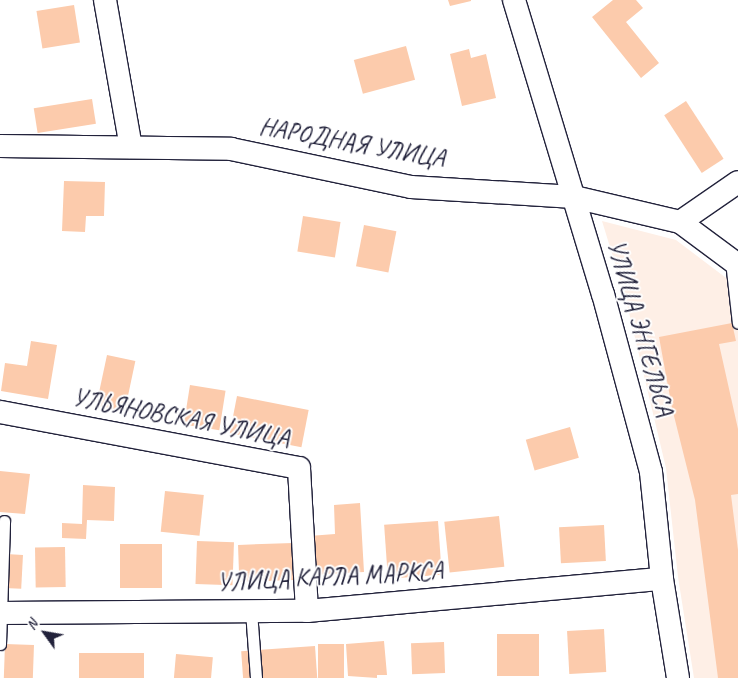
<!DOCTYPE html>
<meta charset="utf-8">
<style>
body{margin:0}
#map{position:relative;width:738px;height:678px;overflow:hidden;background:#fff;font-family:Caveat,sans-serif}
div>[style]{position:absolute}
.built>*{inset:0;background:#feefe6}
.building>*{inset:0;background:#fccbac;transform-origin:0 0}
.roads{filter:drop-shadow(1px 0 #22223b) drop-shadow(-1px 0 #22223b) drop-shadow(0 1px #22223b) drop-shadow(0 -1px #22223b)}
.lane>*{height:11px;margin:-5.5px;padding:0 5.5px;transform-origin:5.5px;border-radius:5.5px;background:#fff}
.street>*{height:22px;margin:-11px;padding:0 11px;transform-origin:11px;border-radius:11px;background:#fff}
span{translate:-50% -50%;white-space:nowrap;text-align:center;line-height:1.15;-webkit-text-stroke:4px #fff;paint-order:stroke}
.street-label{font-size:25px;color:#22223b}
.north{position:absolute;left:20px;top:608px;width:50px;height:50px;-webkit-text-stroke:4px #fff;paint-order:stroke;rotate:302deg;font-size:14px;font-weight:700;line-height:20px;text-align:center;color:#22223b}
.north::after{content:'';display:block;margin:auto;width:18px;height:22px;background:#22223b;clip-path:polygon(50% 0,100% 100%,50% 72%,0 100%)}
</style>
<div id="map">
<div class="built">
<div style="clip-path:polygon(602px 221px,676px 240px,738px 287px,738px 678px,694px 678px,678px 577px,666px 468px,625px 296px)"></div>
</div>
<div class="building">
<div style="clip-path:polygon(448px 0,471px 0,471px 1px,450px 6px)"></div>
<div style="clip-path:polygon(613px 0,636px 0,643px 8px,626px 22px,659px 63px,641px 78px,592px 17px)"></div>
<div style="left:74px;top:5px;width:38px;height:38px;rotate:81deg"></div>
<div style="left:406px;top:46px;width:35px;height:54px;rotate:75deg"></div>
<div style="clip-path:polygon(469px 49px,471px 58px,486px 54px,496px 98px,462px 106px,450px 54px)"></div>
<div style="left:92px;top:99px;width:25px;height:59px;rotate:81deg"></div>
<div style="left:686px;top:101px;width:69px;height:26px;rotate:57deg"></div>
<div style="clip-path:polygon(64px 181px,105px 182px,104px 216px,86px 216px,85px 232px,62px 231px)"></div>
<div style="left:303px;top:216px;width:38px;height:36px;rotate:9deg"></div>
<div style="left:364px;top:225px;width:33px;height:42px;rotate:11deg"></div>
<div style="clip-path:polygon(732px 323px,736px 341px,719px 344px,738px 429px,738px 494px,731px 495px,738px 550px,738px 678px,718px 678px,695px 500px,672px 408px,659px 337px)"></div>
<div style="clip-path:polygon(31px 341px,57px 345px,48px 399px,1px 391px,5px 363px,27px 366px)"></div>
<div style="left:107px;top:355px;width:29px;height:52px;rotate:12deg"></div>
<div style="left:190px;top:385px;width:36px;height:40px;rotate:9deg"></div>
<div style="left:237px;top:396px;width:73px;height:38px;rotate:11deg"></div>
<div style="left:570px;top:427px;width:32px;height:46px;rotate:74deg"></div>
<div style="clip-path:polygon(0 471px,30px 474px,25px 514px,0 512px)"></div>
<div style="clip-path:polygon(83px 485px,115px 487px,114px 521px,87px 520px,86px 539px,62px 538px,62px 523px,82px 524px)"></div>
<div style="left:165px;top:491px;width:39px;height:41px;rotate:6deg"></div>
<div style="clip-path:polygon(360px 503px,364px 572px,311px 575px,309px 536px,335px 534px,334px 505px)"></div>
<div style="left:499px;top:516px;width:51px;height:55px;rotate:84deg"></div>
<div style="left:438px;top:521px;width:54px;height:54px;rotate:86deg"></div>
<div style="left:604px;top:525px;width:36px;height:45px;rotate:87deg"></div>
<div style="left:197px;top:541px;width:37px;height:43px;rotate:2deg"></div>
<div style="left:293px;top:543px;width:37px;height:55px;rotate:88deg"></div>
<div style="left:120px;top:544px;width:42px;height:44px"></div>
<div style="left:65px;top:547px;width:40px;height:30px;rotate:89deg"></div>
<div style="left:6px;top:554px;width:17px;height:34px;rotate:3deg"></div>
<div style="left:604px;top:629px;width:43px;height:37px;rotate:87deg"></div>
<div style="left:497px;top:634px;width:42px;height:42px"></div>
<div style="clip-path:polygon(384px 641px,387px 675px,377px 675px,377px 678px,348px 676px,346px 644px)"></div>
<div style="left:444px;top:642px;width:31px;height:33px;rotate:88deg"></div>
<div style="left:5px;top:644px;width:29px;height:34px;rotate:2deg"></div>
<div style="left:344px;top:644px;width:34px;height:26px;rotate:90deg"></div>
<div style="left:315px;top:646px;width:32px;height:74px;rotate:86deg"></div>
<div style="left:79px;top:653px;width:65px;height:25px"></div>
<div style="left:176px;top:654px;width:37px;height:24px;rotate:5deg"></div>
</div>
<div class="roads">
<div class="lane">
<div style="left:731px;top:261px;width:62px;rotate:83.6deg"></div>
<div style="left:251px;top:611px;width:67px;rotate:85.7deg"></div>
<div style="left:0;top:644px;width:123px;rotate:-88.1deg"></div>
</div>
<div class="street">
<div style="left:105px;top:0;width:149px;rotate:80deg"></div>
<div style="left:514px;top:0;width:307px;rotate:73.2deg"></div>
<div style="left:603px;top:294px;width:184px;rotate:74.9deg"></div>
<div style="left:651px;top:472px;width:108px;rotate:84.1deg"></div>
<div style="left:662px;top:579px;width:100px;rotate:80.8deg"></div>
<div style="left:0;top:146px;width:231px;rotate:0.7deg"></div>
<div style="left:231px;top:149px;width:184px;rotate:11.9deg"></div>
<div style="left:411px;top:187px;width:163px;rotate:3.5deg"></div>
<div style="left:574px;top:197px;width:109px;rotate:13.3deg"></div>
<div style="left:680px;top:222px;width:72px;rotate:36.6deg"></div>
<div style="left:680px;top:222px;width:70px;rotate:-34.6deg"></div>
<div style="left:0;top:412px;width:304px;rotate:10.6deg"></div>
<div style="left:299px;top:468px;width:143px;rotate:86.8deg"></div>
<div style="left:0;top:613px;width:307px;rotate:-0.4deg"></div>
<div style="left:307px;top:611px;width:356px;rotate:-5.2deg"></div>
</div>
</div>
<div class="street-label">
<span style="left:352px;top:143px;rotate:10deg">НАРОДНАЯ УЛИЦА</span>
<span style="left:640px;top:328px;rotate:74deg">УЛИЦА ЭНГЕЛЬСА</span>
<span style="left:181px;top:418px;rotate:11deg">УЛЬЯНОВСКАЯ УЛИЦА</span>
<span style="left:330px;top:577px;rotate:-3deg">УЛИЦА КАРЛА МАРКСА</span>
</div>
<div class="north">N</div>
</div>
